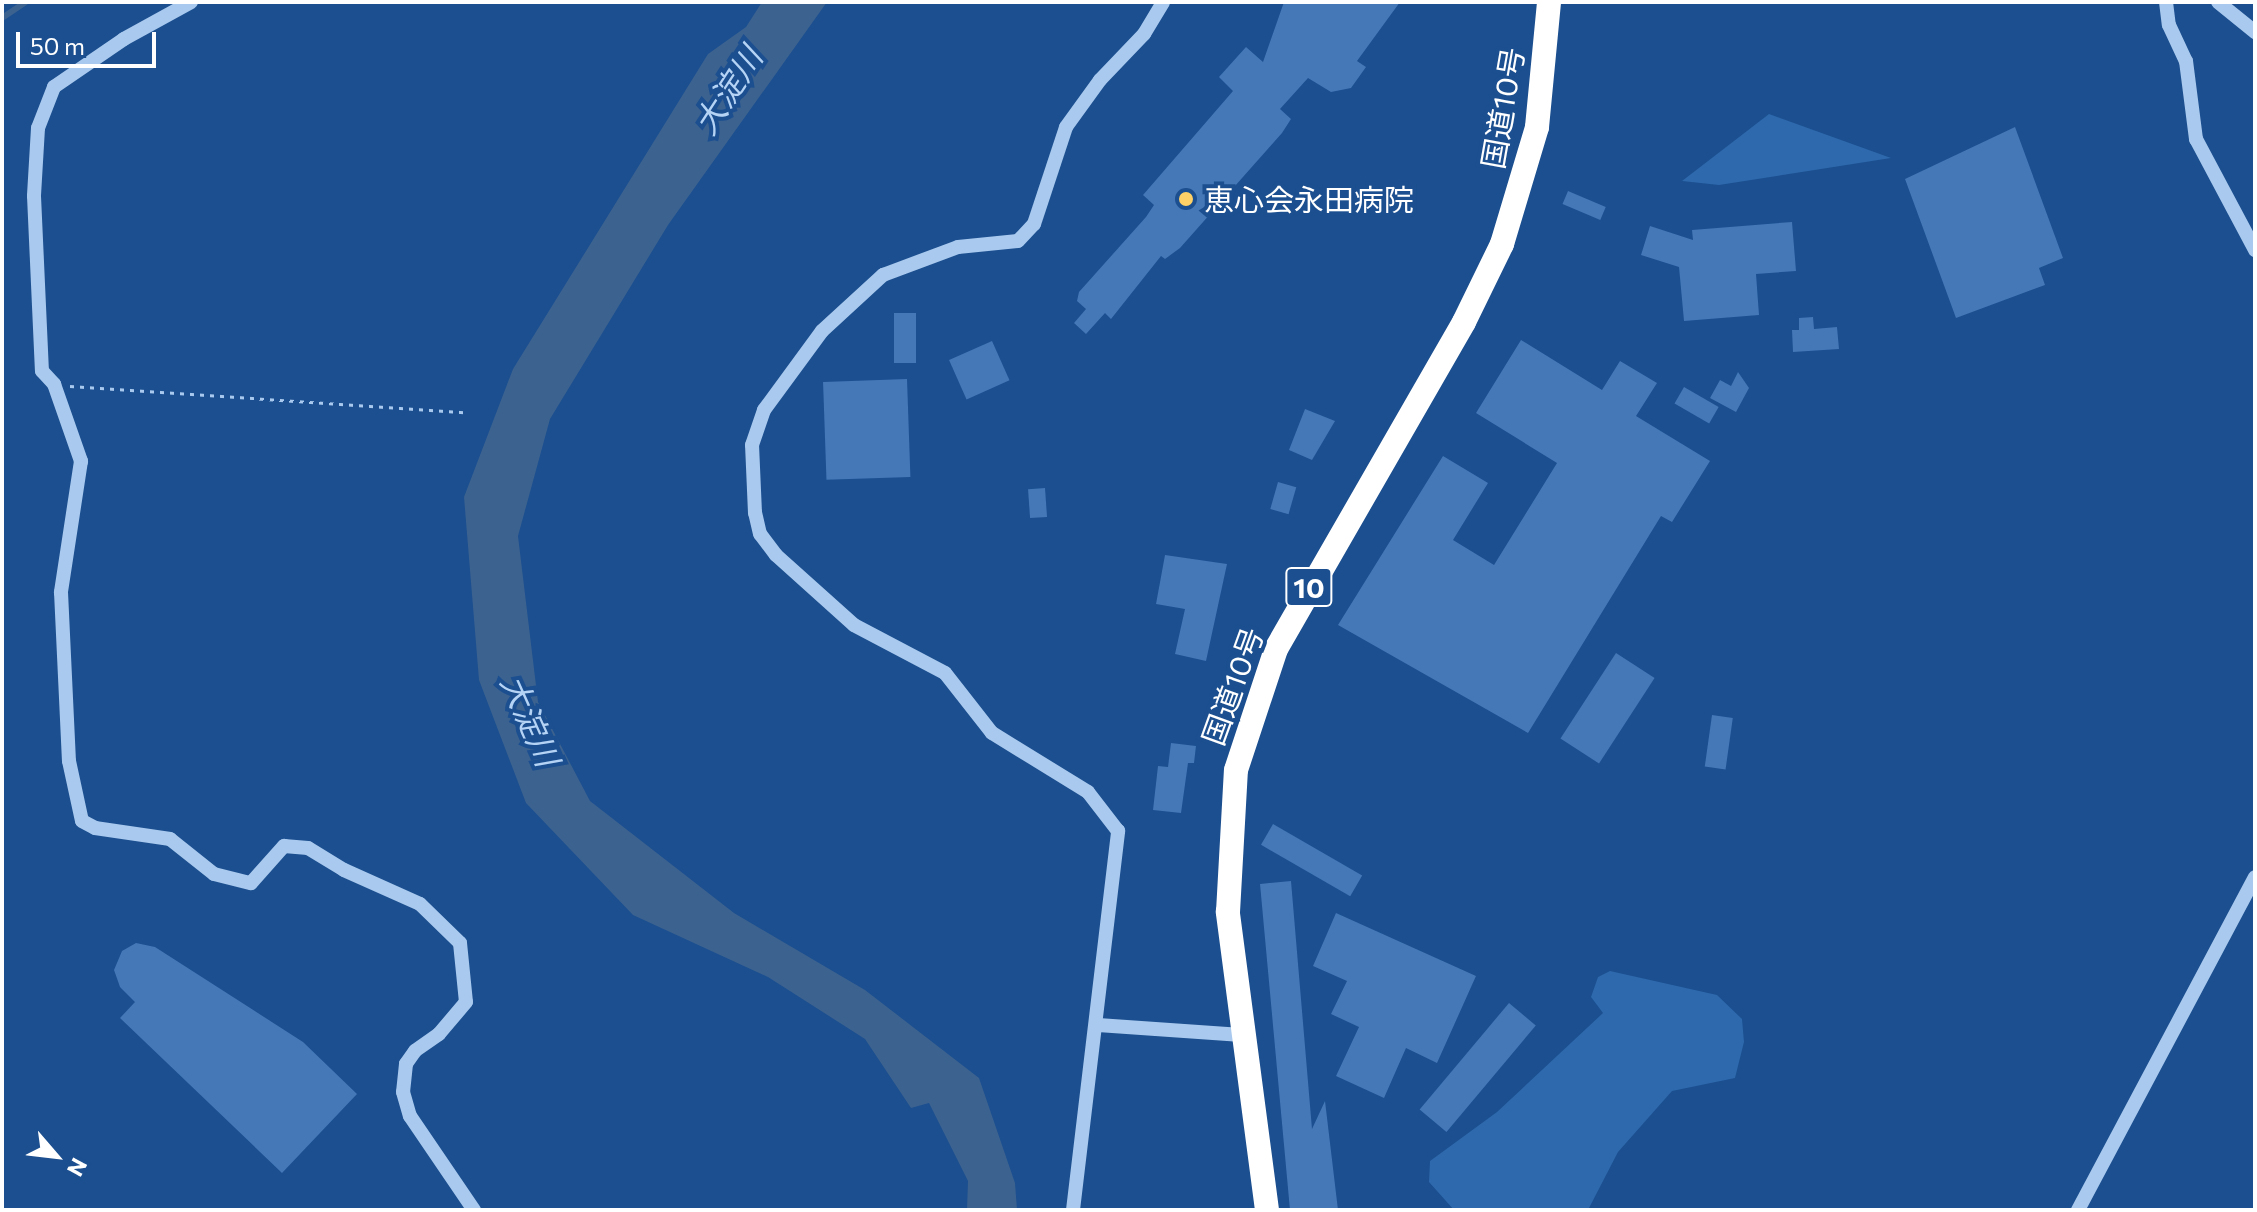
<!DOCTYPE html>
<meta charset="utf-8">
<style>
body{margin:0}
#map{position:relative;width:2257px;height:1212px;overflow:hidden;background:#1b4f8f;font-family:Commissioner,"Noto Sans JP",sans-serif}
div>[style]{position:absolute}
.green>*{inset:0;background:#2e69ad}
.water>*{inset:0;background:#3c6290}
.stream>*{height:6px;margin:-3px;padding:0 3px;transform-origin:3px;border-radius:3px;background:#3c6290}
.building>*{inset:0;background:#4478b7;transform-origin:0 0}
.path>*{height:3px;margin-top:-1.5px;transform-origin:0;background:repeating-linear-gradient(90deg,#a9c9ee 0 4px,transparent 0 10px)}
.minor>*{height:14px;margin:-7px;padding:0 7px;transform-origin:7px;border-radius:7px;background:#a9c9ee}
.highway>*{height:24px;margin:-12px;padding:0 12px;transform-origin:12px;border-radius:12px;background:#fff}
.dots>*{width:22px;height:22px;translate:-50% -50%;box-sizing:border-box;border:4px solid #1b4f8f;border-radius:50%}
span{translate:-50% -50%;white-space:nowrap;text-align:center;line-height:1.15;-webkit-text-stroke:8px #1b4f8f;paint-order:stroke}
.shield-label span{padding:2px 6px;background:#1b4f8f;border:2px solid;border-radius:6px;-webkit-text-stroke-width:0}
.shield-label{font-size:28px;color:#fff;font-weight:700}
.street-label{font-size:30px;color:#fff}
.poi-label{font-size:30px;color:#fff}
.left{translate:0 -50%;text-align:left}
.water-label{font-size:32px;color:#b5d3f5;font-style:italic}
.frame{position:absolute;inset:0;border:4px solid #fff;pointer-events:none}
.north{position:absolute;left:16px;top:1116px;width:80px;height:80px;-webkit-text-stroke:6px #1b4f8f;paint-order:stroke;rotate:118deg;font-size:22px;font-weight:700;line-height:32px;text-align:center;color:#fff}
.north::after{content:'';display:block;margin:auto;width:28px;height:36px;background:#fff;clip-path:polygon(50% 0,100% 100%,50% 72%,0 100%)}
.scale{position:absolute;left:16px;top:32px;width:140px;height:36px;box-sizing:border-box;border:4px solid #fff;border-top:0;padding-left:10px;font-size:24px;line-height:28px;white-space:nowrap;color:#fff;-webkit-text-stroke:6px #1b4f8f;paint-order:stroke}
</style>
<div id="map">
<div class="green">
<div style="clip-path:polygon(1769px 114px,1891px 158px,1719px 185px,1682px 181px)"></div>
<div style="clip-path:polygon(1610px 971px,1717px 995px,1742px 1019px,1744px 1042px,1735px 1078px,1672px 1091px,1618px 1152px,1588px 1210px,1454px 1210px,1429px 1182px,1430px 1161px,1497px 1112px,1603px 1013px,1591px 997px,1598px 977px)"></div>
</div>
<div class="water">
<div style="clip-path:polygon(762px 2px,827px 2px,668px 225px,550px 419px,518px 536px,538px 702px,590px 801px,734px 913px,865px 990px,979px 1078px,1015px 1183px,1017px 1210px,967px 1210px,968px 1181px,929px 1103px,911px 1108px,865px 1039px,768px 977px,633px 915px,526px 803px,479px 680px,464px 497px,513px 369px,708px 54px,746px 27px)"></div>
</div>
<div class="stream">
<div style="left:2px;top:18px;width:29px;rotate:-34deg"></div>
</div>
<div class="building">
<div style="clip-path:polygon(1284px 2px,1400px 2px,1357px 61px,1366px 67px,1351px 88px,1331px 92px,1308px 78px,1280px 109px,1291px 119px,1282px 133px,1180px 248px,1165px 259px,1161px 256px,1111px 319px,1105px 313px,1086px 334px,1074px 323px,1086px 309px,1077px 301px,1079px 292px,1146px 217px,1154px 205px,1143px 195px,1233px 91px,1219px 77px,1246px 47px,1263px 62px)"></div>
<div style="clip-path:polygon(2015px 127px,2063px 258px,2039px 268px,2045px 285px,1956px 318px,1905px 179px)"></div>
<div style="left:1568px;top:191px;width:41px;height:14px;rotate:23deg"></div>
<div style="clip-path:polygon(1792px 222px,1796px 271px,1756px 274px,1759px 315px,1684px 321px,1679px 267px,1641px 255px,1650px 226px,1693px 240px,1692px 230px)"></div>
<div style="left:894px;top:313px;width:22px;height:50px"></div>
<div style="clip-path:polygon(1813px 317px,1814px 329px,1837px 327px,1839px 349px,1793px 352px,1792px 330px,1799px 330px,1799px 318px)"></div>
<div style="clip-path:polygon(1521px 340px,1602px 390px,1620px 361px,1657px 383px,1636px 416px,1710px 461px,1672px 522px,1661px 516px,1528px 733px,1338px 625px,1443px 456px,1488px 483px,1453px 540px,1494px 565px,1557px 463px,1476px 413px)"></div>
<div style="left:992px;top:341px;width:43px;height:47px;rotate:66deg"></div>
<div style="clip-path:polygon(1738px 372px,1749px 388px,1736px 412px,1710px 398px,1720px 380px,1731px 386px)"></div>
<div style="left:907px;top:379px;width:98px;height:84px;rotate:88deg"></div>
<div style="left:1684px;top:387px;width:40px;height:19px;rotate:30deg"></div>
<div style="clip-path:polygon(1305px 409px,1335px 421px,1312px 460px,1289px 450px)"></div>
<div style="left:1278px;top:482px;width:19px;height:28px;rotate:16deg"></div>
<div style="left:1045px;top:488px;width:29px;height:17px;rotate:86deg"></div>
<div style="clip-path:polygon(1165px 555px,1227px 564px,1206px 661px,1175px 654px,1185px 609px,1156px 604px)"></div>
<div style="left:1616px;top:653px;width:46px;height:102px;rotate:33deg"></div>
<div style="left:1712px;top:715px;width:21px;height:52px;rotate:8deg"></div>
<div style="clip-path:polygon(1171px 743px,1196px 746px,1194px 763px,1188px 763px,1181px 813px,1153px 810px,1158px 766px,1168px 767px)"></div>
<div style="left:1273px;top:824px;width:103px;height:24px;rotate:30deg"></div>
<div style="clip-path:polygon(1291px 881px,1312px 1129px,1325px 1101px,1338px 1210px,1290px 1210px,1260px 884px)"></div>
<div style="clip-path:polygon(1336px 913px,1476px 976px,1437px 1063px,1406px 1048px,1384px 1098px,1336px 1076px,1359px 1027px,1331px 1014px,1347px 981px,1313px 966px)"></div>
<div style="clip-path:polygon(136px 943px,155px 947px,303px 1042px,357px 1094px,282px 1173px,120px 1018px,135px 1002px,120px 987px,114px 970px,122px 951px)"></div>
<div style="left:1509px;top:1003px;width:35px;height:139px;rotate:40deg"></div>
</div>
<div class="path">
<div style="left:70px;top:386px;width:395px;rotate:3.8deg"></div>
</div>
<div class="minor">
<div style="left:191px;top:2px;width:77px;rotate:151.1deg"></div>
<div style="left:124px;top:39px;width:85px;rotate:145.6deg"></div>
<div style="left:54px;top:87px;width:44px;rotate:111.3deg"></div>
<div style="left:38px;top:128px;width:68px;rotate:93.4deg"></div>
<div style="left:34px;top:196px;width:175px;rotate:87.4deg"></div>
<div style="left:42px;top:371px;width:18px;rotate:47deg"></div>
<div style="left:54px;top:384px;width:82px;rotate:70.7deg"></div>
<div style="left:81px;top:461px;width:133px;rotate:98.7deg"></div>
<div style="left:61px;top:592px;width:169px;rotate:87.3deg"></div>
<div style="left:69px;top:761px;width:61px;rotate:77.8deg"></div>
<div style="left:82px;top:821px;width:15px;rotate:28deg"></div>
<div style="left:95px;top:828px;width:76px;rotate:8.3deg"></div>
<div style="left:170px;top:839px;width:56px;rotate:38.5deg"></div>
<div style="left:214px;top:874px;width:38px;rotate:14deg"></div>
<div style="left:251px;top:883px;width:50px;rotate:-48.3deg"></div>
<div style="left:284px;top:846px;width:24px;rotate:5deg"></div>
<div style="left:308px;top:848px;width:42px;rotate:31.4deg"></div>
<div style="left:344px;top:870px;width:83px;rotate:24.1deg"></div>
<div style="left:420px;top:904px;width:56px;rotate:44.3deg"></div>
<div style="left:460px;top:943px;width:59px;rotate:84.2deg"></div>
<div style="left:466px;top:1002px;width:42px;rotate:130.2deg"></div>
<div style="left:439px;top:1034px;width:29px;rotate:145deg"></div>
<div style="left:415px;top:1051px;width:16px;rotate:125deg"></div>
<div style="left:406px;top:1064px;width:28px;rotate:96deg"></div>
<div style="left:403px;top:1092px;width:25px;rotate:74deg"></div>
<div style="left:410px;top:1116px;width:114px;rotate:55.8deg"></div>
<div style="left:2166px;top:2px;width:23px;rotate:83deg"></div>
<div style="left:2169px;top:25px;width:40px;rotate:65deg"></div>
<div style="left:2186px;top:61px;width:79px;rotate:82.7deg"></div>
<div style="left:2196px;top:139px;width:126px;rotate:62deg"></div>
<div style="left:2218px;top:2px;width:48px;rotate:39deg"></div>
<div style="left:1098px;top:1025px;width:144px;rotate:4deg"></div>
<div style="left:1073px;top:1210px;width:382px;rotate:-83.2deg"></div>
<div style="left:1118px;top:831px;width:49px;rotate:-127.6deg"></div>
<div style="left:1088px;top:792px;width:113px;rotate:-148.4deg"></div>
<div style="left:992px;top:733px;width:76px;rotate:-128.1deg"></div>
<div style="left:945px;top:673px;width:103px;rotate:-152.2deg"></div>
<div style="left:854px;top:625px;width:105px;rotate:-138.1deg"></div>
<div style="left:776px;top:555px;width:26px;rotate:-127deg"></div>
<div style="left:760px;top:534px;width:22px;rotate:-103deg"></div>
<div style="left:755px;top:513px;width:68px;rotate:-92.5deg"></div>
<div style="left:752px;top:445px;width:37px;rotate:-71deg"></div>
<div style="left:764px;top:410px;width:98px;rotate:-53.7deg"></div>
<div style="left:822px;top:331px;width:83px;rotate:-42.6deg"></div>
<div style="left:883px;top:275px;width:80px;rotate:-20.5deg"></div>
<div style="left:958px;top:247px;width:60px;rotate:-5.7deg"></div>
<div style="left:1018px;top:241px;width:23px;rotate:-47deg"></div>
<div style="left:1034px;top:224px;width:102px;rotate:-71.7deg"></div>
<div style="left:1066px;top:127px;width:58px;rotate:-54.1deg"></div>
<div style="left:1100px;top:80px;width:64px;rotate:-46.3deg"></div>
<div style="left:1144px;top:34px;width:37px;rotate:-59deg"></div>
<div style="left:2078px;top:1210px;width:377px;rotate:-62deg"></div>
</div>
<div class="highway">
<div style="left:1267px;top:1210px;width:301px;rotate:-97.5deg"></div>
<div style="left:1228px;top:912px;width:142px;rotate:-86.8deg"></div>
<div style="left:1236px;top:770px;width:127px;rotate:-71.7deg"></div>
<div style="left:1276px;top:649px;width:377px;rotate:-60.1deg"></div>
<div style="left:1464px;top:322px;width:87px;rotate:-64deg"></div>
<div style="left:1502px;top:244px;width:122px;rotate:-73.3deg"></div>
<div style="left:1537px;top:127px;width:126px;rotate:-84.5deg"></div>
</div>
<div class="dots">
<div style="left:1186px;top:199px;background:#ffd166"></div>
</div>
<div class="shield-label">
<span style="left:1309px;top:587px">10</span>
</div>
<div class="street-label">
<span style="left:1502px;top:108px;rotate:-80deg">国道10号</span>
<span style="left:1232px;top:686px;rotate:-70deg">国道10号</span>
</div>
<div class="poi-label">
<span class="left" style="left:1204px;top:199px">恵心会永田病院</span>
</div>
<div class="water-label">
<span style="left:727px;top:90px;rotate:-57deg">大淀川</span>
<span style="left:531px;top:720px;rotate:66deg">大淀川</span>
</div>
<div class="frame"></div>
<div class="north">N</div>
<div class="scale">50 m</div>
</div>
